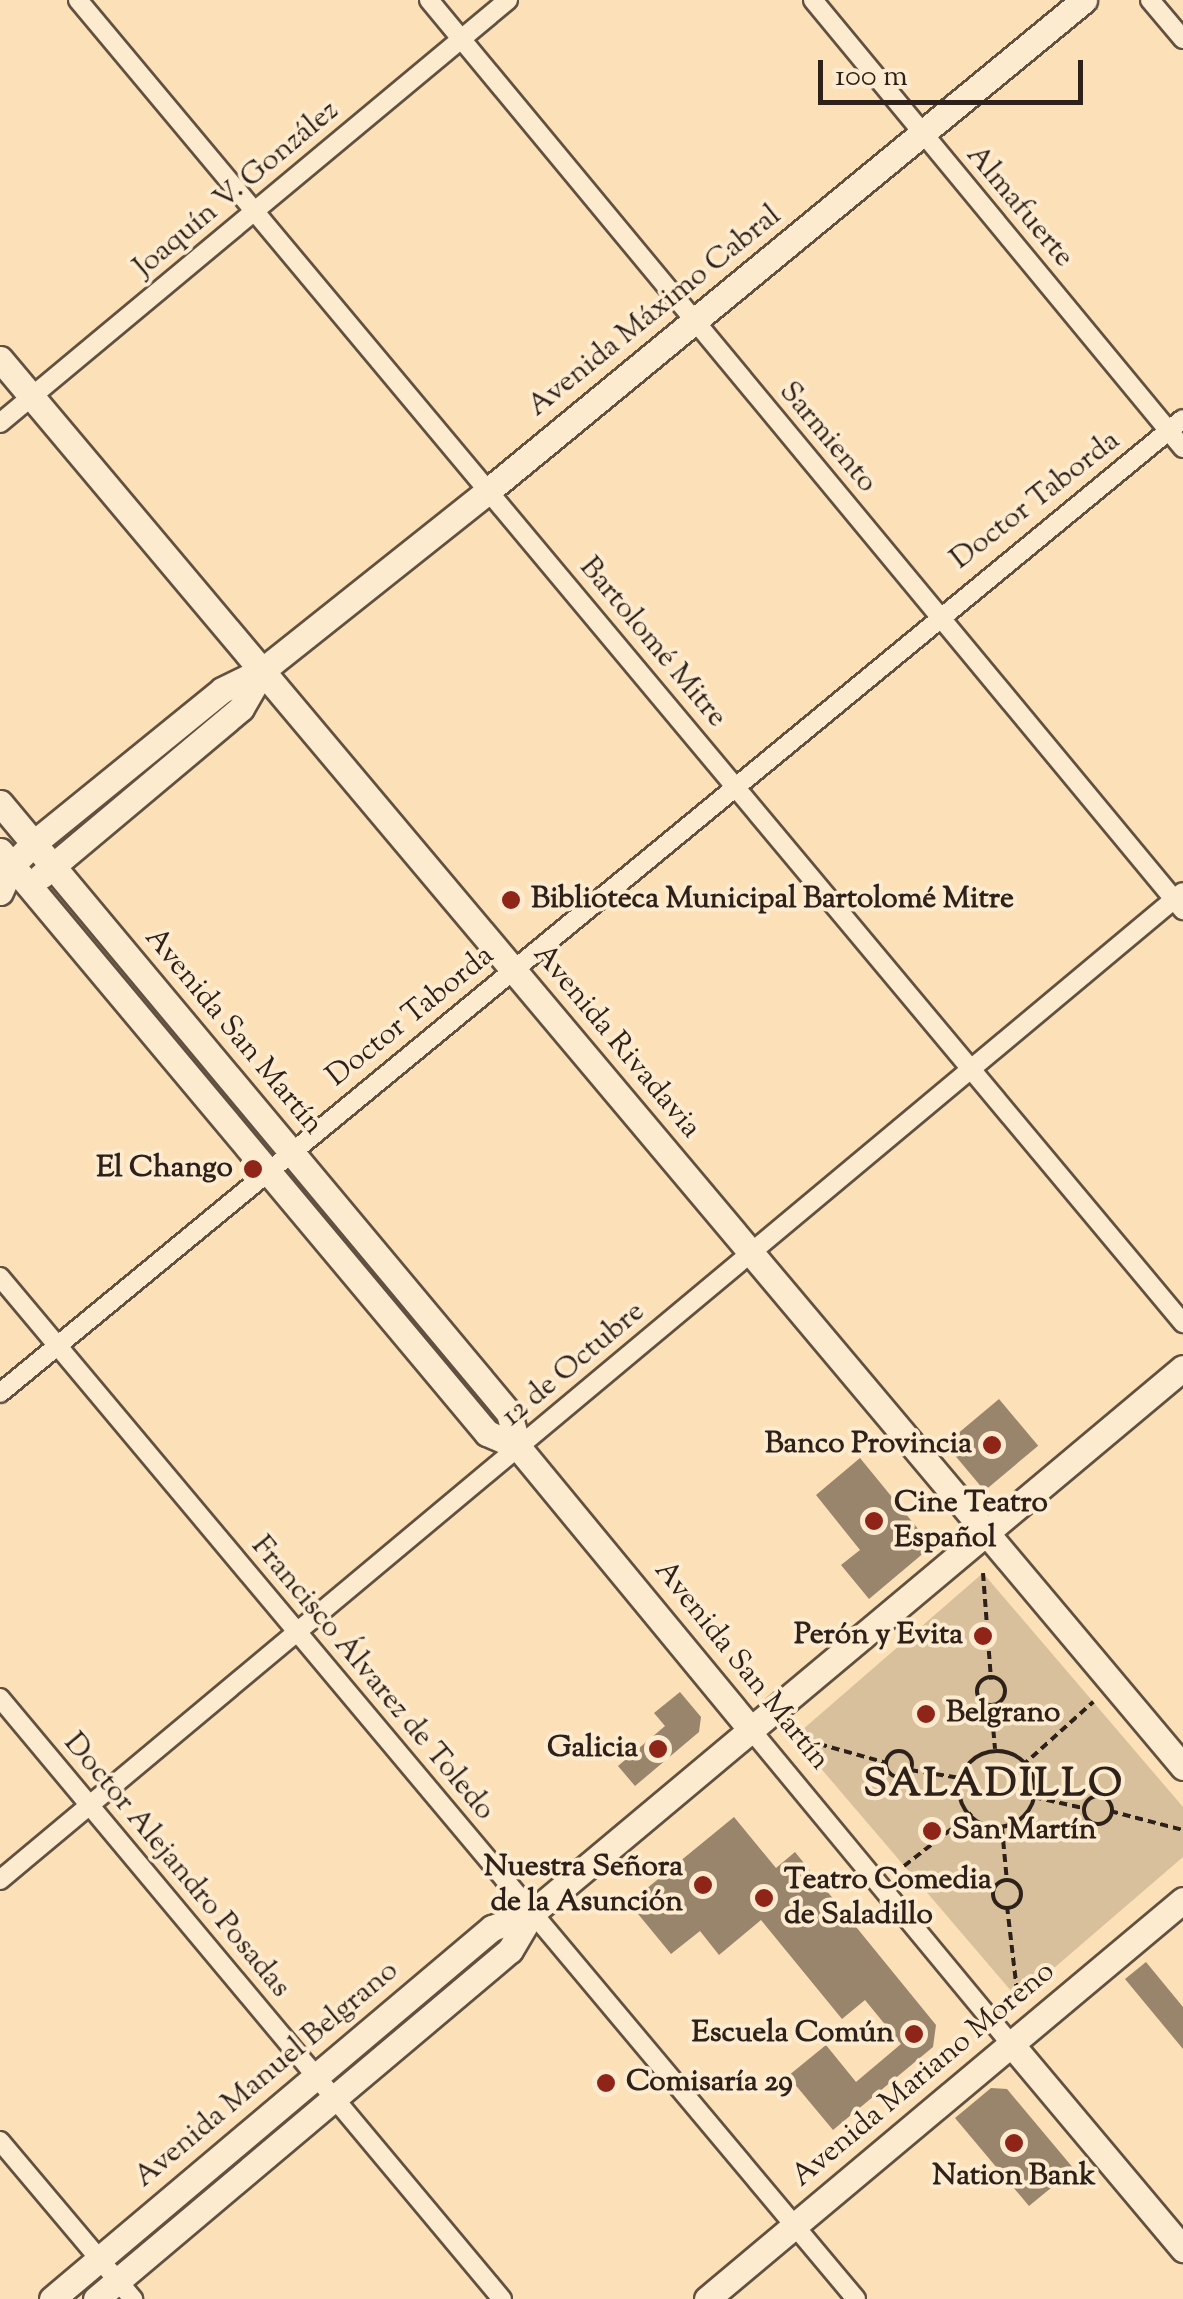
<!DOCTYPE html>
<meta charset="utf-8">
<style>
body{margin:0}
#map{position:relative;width:1183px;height:2299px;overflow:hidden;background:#fce0b7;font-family:"Sorts Mill Goudy",serif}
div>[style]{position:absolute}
.green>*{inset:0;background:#d9c09c;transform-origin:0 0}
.building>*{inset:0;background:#99846c;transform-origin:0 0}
.path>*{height:4px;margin-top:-2px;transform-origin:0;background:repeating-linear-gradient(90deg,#2d211a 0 8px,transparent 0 13px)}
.path>.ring{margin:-2px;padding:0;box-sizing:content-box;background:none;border:4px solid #2d211a;border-radius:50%}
.roads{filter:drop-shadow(2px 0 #615141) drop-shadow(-2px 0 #615141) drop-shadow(0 2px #615141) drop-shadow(0 -2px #615141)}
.street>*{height:18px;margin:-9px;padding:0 9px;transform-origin:9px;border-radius:9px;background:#fdebd0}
.secondary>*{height:25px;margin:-12.5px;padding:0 12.5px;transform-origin:12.5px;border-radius:12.5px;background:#fdebd0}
.dots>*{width:28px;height:28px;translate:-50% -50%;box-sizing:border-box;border:5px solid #fdebd0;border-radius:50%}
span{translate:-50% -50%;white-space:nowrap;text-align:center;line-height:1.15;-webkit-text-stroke:8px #fdebd0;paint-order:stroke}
.street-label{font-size:30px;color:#2d211a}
.poi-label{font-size:30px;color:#2d211a;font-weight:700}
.left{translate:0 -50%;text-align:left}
.right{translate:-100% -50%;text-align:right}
.district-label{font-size:40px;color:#2d211a;font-weight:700;letter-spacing:2.5px}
.scale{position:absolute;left:818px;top:60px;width:265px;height:45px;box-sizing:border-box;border:5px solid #2d211a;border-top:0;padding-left:12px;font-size:30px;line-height:35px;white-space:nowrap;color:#2d211a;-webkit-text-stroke:8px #fdebd0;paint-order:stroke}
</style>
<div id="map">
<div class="green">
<div style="left:53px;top:888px;width:317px;height:6px;rotate:50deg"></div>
<div style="left:299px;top:1183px;width:316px;height:5px;rotate:50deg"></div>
<div style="clip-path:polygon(983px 1573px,1183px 1807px,1183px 1857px,1018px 1999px,794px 1737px)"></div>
</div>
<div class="building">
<div style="left:999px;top:1399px;width:61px;height:70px;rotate:50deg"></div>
<div style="clip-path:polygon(860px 1458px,932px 1546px,869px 1599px,841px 1565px,860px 1550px,816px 1495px)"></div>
<div style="clip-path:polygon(680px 1692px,701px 1717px,699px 1732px,635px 1786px,618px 1766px,665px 1726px,654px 1713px)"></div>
<div style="clip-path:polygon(734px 1817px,776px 1868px,795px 1852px,936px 2025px,933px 2047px,833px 2130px,788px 2076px,826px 2045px,856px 2082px,901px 2044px,865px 2000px,842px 2019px,761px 1920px,719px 1955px,700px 1931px,671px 1954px,629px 1903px)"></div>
<div style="clip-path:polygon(1146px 1962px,1183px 2007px,1183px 2049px,1125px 1979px)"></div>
<div style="clip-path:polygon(991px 2088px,1007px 2089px,1074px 2169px,1029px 2206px,955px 2118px)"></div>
</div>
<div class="path">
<div style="left:983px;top:1573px;width:107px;rotate:85.7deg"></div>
<div class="ring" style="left:977px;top:1677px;width:24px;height:24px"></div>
<div style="left:991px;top:1704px;width:45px;rotate:84.9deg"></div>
<div style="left:794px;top:1737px;width:97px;rotate:15.6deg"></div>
<div class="ring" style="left:886px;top:1751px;width:22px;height:22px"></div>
<div class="ring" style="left:959px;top:1751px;width:72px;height:72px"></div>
<div style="left:1022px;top:1766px;width:96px;rotate:-42deg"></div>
<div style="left:910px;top:1770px;width:51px;rotate:9.1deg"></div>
<div class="ring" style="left:1084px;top:1796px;width:24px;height:24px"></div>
<div style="left:1034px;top:1797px;width:50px;rotate:12.7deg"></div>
<div style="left:1110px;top:1811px;width:75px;rotate:14.6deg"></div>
<div style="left:1002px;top:1828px;width:54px;rotate:84.7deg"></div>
<div style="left:904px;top:1866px;width:86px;rotate:-37.9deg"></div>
<div class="ring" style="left:993px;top:1880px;width:24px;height:24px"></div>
<div style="left:1007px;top:1906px;width:94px;rotate:83.3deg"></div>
</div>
<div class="roads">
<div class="street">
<div style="left:78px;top:0;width:1724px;rotate:50.13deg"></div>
<div style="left:429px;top:0;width:1182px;rotate:50.36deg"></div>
<div style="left:813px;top:0;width:581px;rotate:50.45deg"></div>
<div style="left:1150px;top:0;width:51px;rotate:49.8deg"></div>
<div style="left:0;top:423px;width:661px;rotate:-39.78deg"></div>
<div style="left:0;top:1277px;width:1333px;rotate:50.05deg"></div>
<div style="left:0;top:1393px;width:1532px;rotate:-39.47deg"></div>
<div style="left:0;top:1698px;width:783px;rotate:50.13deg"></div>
<div style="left:752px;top:1731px;width:406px;rotate:50.4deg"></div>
<div style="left:0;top:1880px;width:1541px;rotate:-39.87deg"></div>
<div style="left:0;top:2141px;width:207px;rotate:49.9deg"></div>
</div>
<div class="secondary">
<div style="left:0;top:359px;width:1839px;rotate:49.96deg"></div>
<div style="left:0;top:803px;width:794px;rotate:50.16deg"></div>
<div style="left:509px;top:1413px;width:35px;rotate:75deg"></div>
<div style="left:518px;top:1447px;width:368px;rotate:50.5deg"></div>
<div style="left:0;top:851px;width:759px;rotate:50.08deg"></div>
<div style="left:487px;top:1433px;width:34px;rotate:24deg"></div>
<div style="left:41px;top:876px;width:261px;rotate:-40deg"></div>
<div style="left:241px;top:708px;width:44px;rotate:-59.9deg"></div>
<div style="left:0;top:892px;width:30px;rotate:-66deg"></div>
<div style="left:12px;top:865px;width:31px;rotate:-45deg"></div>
<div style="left:34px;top:843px;width:242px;rotate:-39.1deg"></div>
<div style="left:222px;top:690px;width:46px;rotate:-26deg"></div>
<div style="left:263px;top:670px;width:289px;rotate:-38.5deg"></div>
<div style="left:489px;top:490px;width:771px;rotate:-39.47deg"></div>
<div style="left:1011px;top:2044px;width:268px;rotate:50deg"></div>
<div style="left:52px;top:2299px;width:576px;rotate:-40.14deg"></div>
<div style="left:492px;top:1928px;width:43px;rotate:-20.6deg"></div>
<div style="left:96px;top:2299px;width:541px;rotate:-40.13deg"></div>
<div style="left:510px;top:1950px;width:43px;rotate:-59.3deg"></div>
<div style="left:532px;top:1913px;width:849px;rotate:-39.94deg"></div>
<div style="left:707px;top:2299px;width:621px;rotate:-39.97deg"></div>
</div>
</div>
<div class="dots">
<div style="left:511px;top:900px;background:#8f2418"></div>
<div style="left:253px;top:1169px;background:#8f2418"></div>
<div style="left:992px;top:1445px;background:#8f2418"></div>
<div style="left:874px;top:1521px;background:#8f2418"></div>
<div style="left:983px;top:1636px;background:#8f2418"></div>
<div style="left:926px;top:1714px;background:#8f2418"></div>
<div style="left:658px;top:1749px;background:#8f2418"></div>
<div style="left:932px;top:1831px;background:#8f2418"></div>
<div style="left:703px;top:1885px;background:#8f2418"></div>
<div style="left:764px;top:1898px;background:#8f2418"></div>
<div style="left:914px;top:2034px;background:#8f2418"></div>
<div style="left:606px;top:2083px;background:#8f2418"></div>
<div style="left:1014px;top:2143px;background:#8f2418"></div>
</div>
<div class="street-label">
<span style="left:237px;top:190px;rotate:-40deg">Joaquín V. González</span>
<span style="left:1019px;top:207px;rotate:50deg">Almafuerte</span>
<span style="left:655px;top:312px;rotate:-39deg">Avenida Máximo Cabral</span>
<span style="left:827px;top:438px;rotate:50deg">Sarmiento</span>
<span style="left:1036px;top:501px;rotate:-38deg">Doctor Taborda</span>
<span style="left:652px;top:643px;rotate:50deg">Bartolomé Mitre</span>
<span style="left:411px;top:1017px;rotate:-39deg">Doctor Taborda</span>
<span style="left:233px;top:1032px;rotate:50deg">Avenida San Martín</span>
<span style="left:616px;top:1042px;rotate:50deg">Avenida Rivadavia</span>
<span style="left:574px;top:1365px;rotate:-40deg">12 de Octubre</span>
<span style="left:741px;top:1666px;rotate:51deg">Avenida San Martín</span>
<span style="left:372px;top:1679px;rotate:50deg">Francisco Álvarez de Toledo</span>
<span style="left:176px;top:1866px;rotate:50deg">Doctor Alejandro Posadas</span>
<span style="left:267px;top:2075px;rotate:-40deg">Avenida Manuel Belgrano</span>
<span style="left:924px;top:2075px;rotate:-40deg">Avenida Mariano Moreno</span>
</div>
<div class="poi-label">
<span class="left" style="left:531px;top:900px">Biblioteca Municipal Bartolomé Mitre</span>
<span class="right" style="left:233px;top:1169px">El Chango</span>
<span class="right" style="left:972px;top:1445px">Banco Provincia</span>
<span class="left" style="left:894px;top:1521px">Cine Teatro<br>Español</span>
<span class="right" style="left:963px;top:1636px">Perón y Evita</span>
<span class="left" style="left:946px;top:1714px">Belgrano</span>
<span class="right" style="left:638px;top:1749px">Galicia</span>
<span class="left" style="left:952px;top:1831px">San Martín</span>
<span class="right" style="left:683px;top:1885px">Nuestra Señora<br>de la Asunción</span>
<span class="left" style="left:784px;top:1898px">Teatro Comedia<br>de Saladillo</span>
<span class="right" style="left:894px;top:2034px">Escuela Común</span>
<span class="left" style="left:626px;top:2083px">Comisaría 29</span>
<span style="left:1014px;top:2177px">Nation Bank</span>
</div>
<div class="district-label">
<span style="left:994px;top:1786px">SALADILLO</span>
</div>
<div class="scale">100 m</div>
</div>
